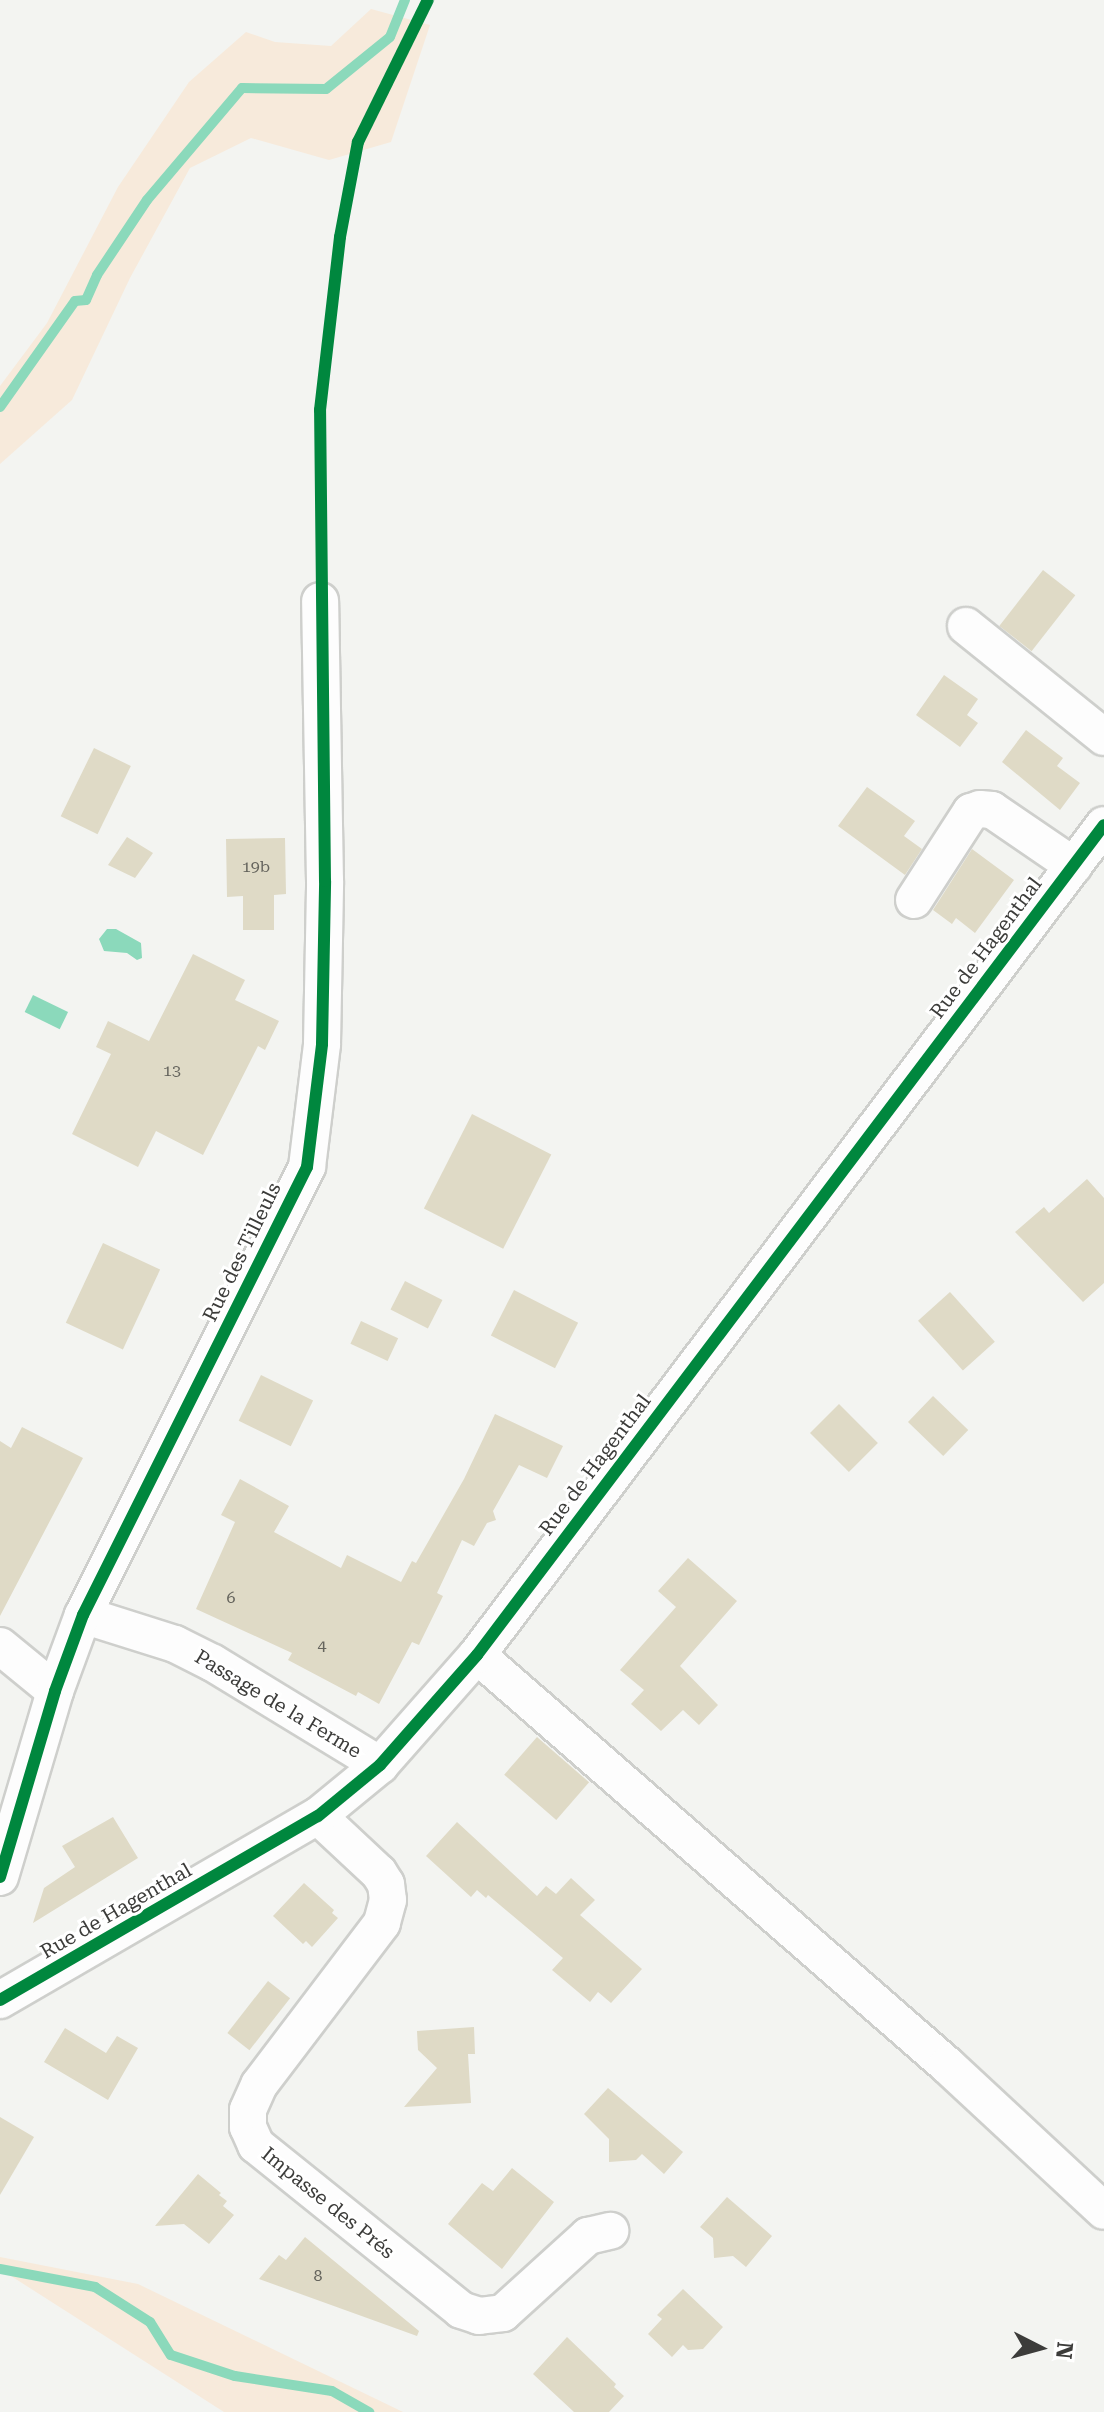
<!DOCTYPE html>
<meta charset="utf-8">
<style>
body{margin:0}
#map{position:relative;width:1104px;height:2412px;overflow:hidden;background:#f3f4f1;font-family:"Roboto Serif",serif}
div>[style]{position:absolute}
.green>*{inset:0;background:#f7eadb}
.water>*{inset:0;background:#8bd9bb;transform-origin:0 0}
.stream>*{height:10px;margin:-5px;padding:0 5px;transform-origin:5px;border-radius:5px;background:#8bd9bb}
.building>*{inset:0;background:#dfdac6;transform-origin:0 0}
.roads{filter:drop-shadow(2px 0 #cecfcc) drop-shadow(-2px 0 #cecfcc) drop-shadow(0 2px #cecfcc) drop-shadow(0 -2px #cecfcc)}
.minor>*{height:36px;margin:-18px;padding:0 18px;transform-origin:18px;border-radius:18px;background:#fdfdfd}
.cycleway>*{height:12px;margin:-6px;padding:0 6px;transform-origin:6px;border-radius:6px;background:#00873e}
span{translate:-50% -50%;white-space:nowrap;text-align:center;line-height:1.15;-webkit-text-stroke:6px #fff;paint-order:stroke}
.number-label{font-size:16px;color:#65645d}
.number-label span{-webkit-text-stroke-width:0}
.street-label{font-size:20px;color:#3c3c3a}
.north{position:absolute;left:1000px;top:2308px;width:80px;height:80px;-webkit-text-stroke:6px #fff;paint-order:stroke;rotate:96deg;font-size:22px;font-weight:700;line-height:32px;text-align:center;color:#3c3c3a}
.north::after{content:'';display:block;margin:auto;width:28px;height:36px;background:#3c3c3a;clip-path:polygon(50% 0,100% 100%,50% 72%,0 100%)}
</style>
<div id="map">
<div class="green">
<div style="clip-path:polygon(371px 9px,430px 25px,391px 142px,329px 160px,251px 138px,190px 168px,130px 278px,72px 400px,0 464px,0 386px,47px 323px,118px 187px,189px 82px,246px 32px,275px 42px,331px 46px)"></div>
<div style="clip-path:polygon(0 2257px,138px 2284px,403px 2412px,224px 2412px,0 2269px)"></div>
</div>
<div class="water">
<div style="clip-path:polygon(107px 929px,116px 929px,141px 943px,142px 958px,137px 960px,127px 953px,104px 951px,99px 939px)"></div>
<div style="left:33px;top:995px;width:39px;height:19px;rotate:26deg"></div>
</div>
<div class="stream">
<div style="left:0;top:407px;width:130px;rotate:-54.7deg"></div>
<div style="left:75px;top:301px;width:11px;rotate:-5deg"></div>
<div style="left:86px;top:300px;width:27px;rotate:-66deg"></div>
<div style="left:97px;top:275px;width:90px;rotate:-56.3deg"></div>
<div style="left:147px;top:200px;width:147px;rotate:-49.7deg"></div>
<div style="left:242px;top:88px;width:84px;rotate:0.7deg"></div>
<div style="left:326px;top:89px;width:82px;rotate:-39.1deg"></div>
<div style="left:390px;top:37px;width:40px;rotate:-68deg"></div>
<div style="left:0;top:2269px;width:97px;rotate:10.7deg"></div>
<div style="left:95px;top:2287px;width:65px;rotate:32.5deg"></div>
<div style="left:150px;top:2322px;width:39px;rotate:58deg"></div>
<div style="left:171px;top:2355px;width:67px;rotate:18.2deg"></div>
<div style="left:235px;top:2376px;width:98px;rotate:8.8deg"></div>
<div style="left:332px;top:2391px;width:43px;rotate:29.6deg"></div>
</div>
<div class="building">
<div style="left:1043px;top:570px;width:41px;height:71px;rotate:38deg"></div>
<div style="clip-path:polygon(944px 675px,978px 699px,967px 715px,978px 723px,960px 747px,916px 715px)"></div>
<div style="clip-path:polygon(1026px 730px,1063px 758px,1057px 766px,1080px 783px,1060px 810px,1002px 762px)"></div>
<div style="left:94px;top:748px;width:41px;height:76px;rotate:26deg"></div>
<div style="clip-path:polygon(867px 787px,915px 821px,904px 836px,922px 849px,905px 875px,838px 826px)"></div>
<div style="clip-path:polygon(127px 837px,153px 853px,135px 878px,108px 865px)"></div>
<div style="clip-path:polygon(285px 838px,286px 894px,274px 895px,274px 930px,243px 930px,243px 896px,227px 897px,226px 839px)"></div>
<div style="clip-path:polygon(972px 849px,1014px 880px,975px 933px,956px 918px,952px 924px,933px 910px)"></div>
<div style="clip-path:polygon(193px 954px,245px 980px,235px 1000px,279px 1021px,265px 1050px,258px 1046px,203px 1155px,156px 1131px,138px 1167px,72px 1134px,111px 1054px,96px 1047px,108px 1021px,149px 1041px)"></div>
<div style="left:472px;top:1114px;width:89px;height:106px;rotate:27deg"></div>
<div style="clip-path:polygon(1087px 1179px,1104px 1198px,1104px 1283px,1083px 1302px,1015px 1232px,1044px 1207px,1049px 1213px)"></div>
<div style="left:103px;top:1243px;width:63px;height:88px;rotate:25deg"></div>
<div style="left:405px;top:1281px;width:42px;height:32px;rotate:27deg"></div>
<div style="left:514px;top:1290px;width:72px;height:51px;rotate:27deg"></div>
<div style="left:950px;top:1292px;width:67px;height:43px;rotate:48deg"></div>
<div style="left:361px;top:1321px;width:41px;height:25px;rotate:25deg"></div>
<div style="left:261px;top:1375px;width:58px;height:51px;rotate:26deg"></div>
<div style="left:933px;top:1396px;width:49px;height:36px;rotate:44deg"></div>
<div style="left:839px;top:1404px;width:55px;height:41px;rotate:45deg"></div>
<div style="clip-path:polygon(495px 1414px,563px 1446px,547px 1478px,519px 1465px,493px 1511px,496px 1520px,487px 1523px,474px 1546px,462px 1540px,437px 1593px,443px 1596px,419px 1645px,412px 1642px,379px 1704px,358px 1692px,356px 1696px,288px 1660px,292px 1653px,196px 1609px,235px 1522px,221px 1515px,240px 1479px,289px 1506px,274px 1532px,341px 1568px,347px 1555px,401px 1582px,412px 1561px,416px 1563px,464px 1479px)"></div>
<div style="clip-path:polygon(22px 1427px,83px 1458px,0 1616px,0 1441px,11px 1448px)"></div>
<div style="clip-path:polygon(688px 1558px,737px 1601px,680px 1666px,718px 1705px,699px 1725px,683px 1710px,661px 1731px,631px 1704px,644px 1690px,620px 1670px,676px 1607px,658px 1591px)"></div>
<div style="left:537px;top:1737px;width:69px;height:50px;rotate:41deg"></div>
<div style="clip-path:polygon(113px 1817px,138px 1858px,33px 1923px,44px 1888px,75px 1867px,62px 1846px)"></div>
<div style="clip-path:polygon(457px 1822px,537px 1896px,546px 1886px,556px 1894px,571px 1878px,595px 1900px,580px 1915px,642px 1969px,611px 2003px,598px 1992px,590px 2002px,552px 1970px,563px 1958px,488px 1895px,486px 1898px,477px 1890px,471px 1897px,426px 1856px)"></div>
<div style="clip-path:polygon(304px 1883px,334px 1910px,332px 1913px,338px 1918px,312px 1947px,306px 1941px,303px 1944px,273px 1916px)"></div>
<div style="left:268px;top:1981px;width:28px;height:66px;rotate:38deg"></div>
<div style="clip-path:polygon(474px 2027px,475px 2054px,468px 2054px,471px 2103px,404px 2107px,437px 2068px,418px 2050px,417px 2031px)"></div>
<div style="clip-path:polygon(65px 2028px,106px 2053px,117px 2036px,138px 2048px,108px 2100px,44px 2062px)"></div>
<div style="clip-path:polygon(608px 2088px,683px 2152px,664px 2174px,642px 2154px,636px 2160px,609px 2162px,609px 2139px,584px 2114px)"></div>
<div style="clip-path:polygon(0 2117px,34px 2137px,0 2195px)"></div>
<div style="clip-path:polygon(512px 2168px,554px 2202px,502px 2269px,448px 2224px,482px 2183px,493px 2191px)"></div>
<div style="clip-path:polygon(198px 2174px,221px 2193px,219px 2195px,227px 2201px,223px 2206px,234px 2215px,209px 2244px,184px 2224px,155px 2226px)"></div>
<div style="clip-path:polygon(727px 2197px,772px 2236px,746px 2267px,733px 2256px,714px 2258px,713px 2238px,700px 2227px)"></div>
<div style="clip-path:polygon(305px 2237px,419px 2331px,417px 2336px,259px 2279px,279px 2255px,286px 2260px)"></div>
<div style="clip-path:polygon(683px 2289px,723px 2327px,703px 2349px,688px 2350px,683px 2345px,672px 2357px,648px 2334px,662px 2319px,657px 2315px)"></div>
<div style="clip-path:polygon(567px 2337px,616px 2384px,614px 2387px,624px 2396px,609px 2412px,574px 2412px,533px 2374px)"></div>
</div>
<div class="roads">
<div class="minor">
<div style="left:966px;top:626px;width:177px;rotate:38.8deg"></div>
<div style="left:914px;top:900px;width:105px;rotate:-57.1deg"></div>
<div style="left:971px;top:812px;width:9px;rotate:-18deg"></div>
<div style="left:980px;top:809px;width:12px;rotate:5deg"></div>
<div style="left:992px;top:810px;width:99px;rotate:34.3deg"></div>
<div style="left:83px;top:1615px;width:96px;rotate:17.5deg"></div>
<div style="left:175px;top:1644px;width:42px;rotate:26.6deg"></div>
<div style="left:213px;top:1663px;width:196px;rotate:31.4deg"></div>
<div style="left:0;top:1646px;width:71px;rotate:39.3deg"></div>
<div style="left:477px;top:1655px;width:624px;rotate:41.1deg"></div>
<div style="left:947px;top:2065px;width:214px;rotate:42.9deg"></div>
<div style="left:318px;top:1816px;width:83px;rotate:43.1deg"></div>
<div style="left:379px;top:1873px;width:13px;rotate:58deg"></div>
<div style="left:386px;top:1884px;width:16px;rotate:83deg"></div>
<div style="left:388px;top:1900px;width:24px;rotate:105deg"></div>
<div style="left:382px;top:1923px;width:203px;rotate:127.2deg"></div>
<div style="left:259px;top:2085px;width:27px;rotate:114deg"></div>
<div style="left:248px;top:2110px;width:17px;rotate:90deg"></div>
<div style="left:248px;top:2127px;width:20px;rotate:66deg"></div>
<div style="left:256px;top:2145px;width:263px;rotate:38.8deg"></div>
<div style="left:461px;top:2310px;width:19px;rotate:18deg"></div>
<div style="left:479px;top:2316px;width:24px;rotate:-7deg"></div>
<div style="left:503px;top:2313px;width:115px;rotate:-42.2deg"></div>
<div style="left:588px;top:2236px;width:23px;rotate:-13deg"></div>
<div style="left:0;top:1877px;width:194px;rotate:-73.5deg"></div>
<div style="left:55px;top:1691px;width:81px;rotate:-69.8deg"></div>
<div style="left:83px;top:1615px;width:501px;rotate:-63.43deg"></div>
<div style="left:307px;top:1167px;width:124px;rotate:-83deg"></div>
<div style="left:322px;top:1044px;width:163px;rotate:-88.9deg"></div>
<div style="left:325px;top:881px;width:280px;rotate:-91deg"></div>
<div style="left:0;top:2000px;width:367px;rotate:-30.1deg"></div>
<div style="left:318px;top:1816px;width:80px;rotate:-39.4deg"></div>
<div style="left:380px;top:1765px;width:147px;rotate:-48.6deg"></div>
<div style="left:477px;top:1655px;width:1040px;rotate:-52.93deg"></div>
</div>
</div>
<div class="cycleway">
<div style="left:0;top:1877px;width:194px;rotate:-73.5deg"></div>
<div style="left:55px;top:1691px;width:81px;rotate:-69.8deg"></div>
<div style="left:83px;top:1615px;width:501px;rotate:-63.43deg"></div>
<div style="left:307px;top:1167px;width:124px;rotate:-83deg"></div>
<div style="left:322px;top:1044px;width:163px;rotate:-88.9deg"></div>
<div style="left:325px;top:881px;width:471px;rotate:-90.6deg"></div>
<div style="left:320px;top:410px;width:174px;rotate:-83.4deg"></div>
<div style="left:340px;top:237px;width:97px;rotate:-79.3deg"></div>
<div style="left:358px;top:142px;width:158px;rotate:-63.8deg"></div>
<div style="left:0;top:2000px;width:367px;rotate:-30.1deg"></div>
<div style="left:318px;top:1816px;width:80px;rotate:-39.4deg"></div>
<div style="left:380px;top:1765px;width:147px;rotate:-48.6deg"></div>
<div style="left:477px;top:1655px;width:1040px;rotate:-52.93deg"></div>
</div>
<div class="number-label">
<span style="left:256px;top:867px">19b</span>
<span style="left:172px;top:1071px">13</span>
<span style="left:231px;top:1598px">6</span>
<span style="left:322px;top:1646px">4</span>
<span style="left:318px;top:2276px">8</span>
</div>
<div class="street-label">
<span style="left:986px;top:948px;rotate:-53deg">Rue de Hagenthal</span>
<span style="left:242px;top:1252px;rotate:-64deg">Rue des Tilleuls</span>
<span style="left:595px;top:1465px;rotate:-53deg">Rue de Hagenthal</span>
<span style="left:278px;top:1704px;rotate:31deg">Passage de la Ferme</span>
<span style="left:116px;top:1911px;rotate:-30deg">Rue de Hagenthal</span>
<span style="left:328px;top:2203px;rotate:39deg">Impasse des Prés</span>
</div>
<div class="north">N</div>
</div>
